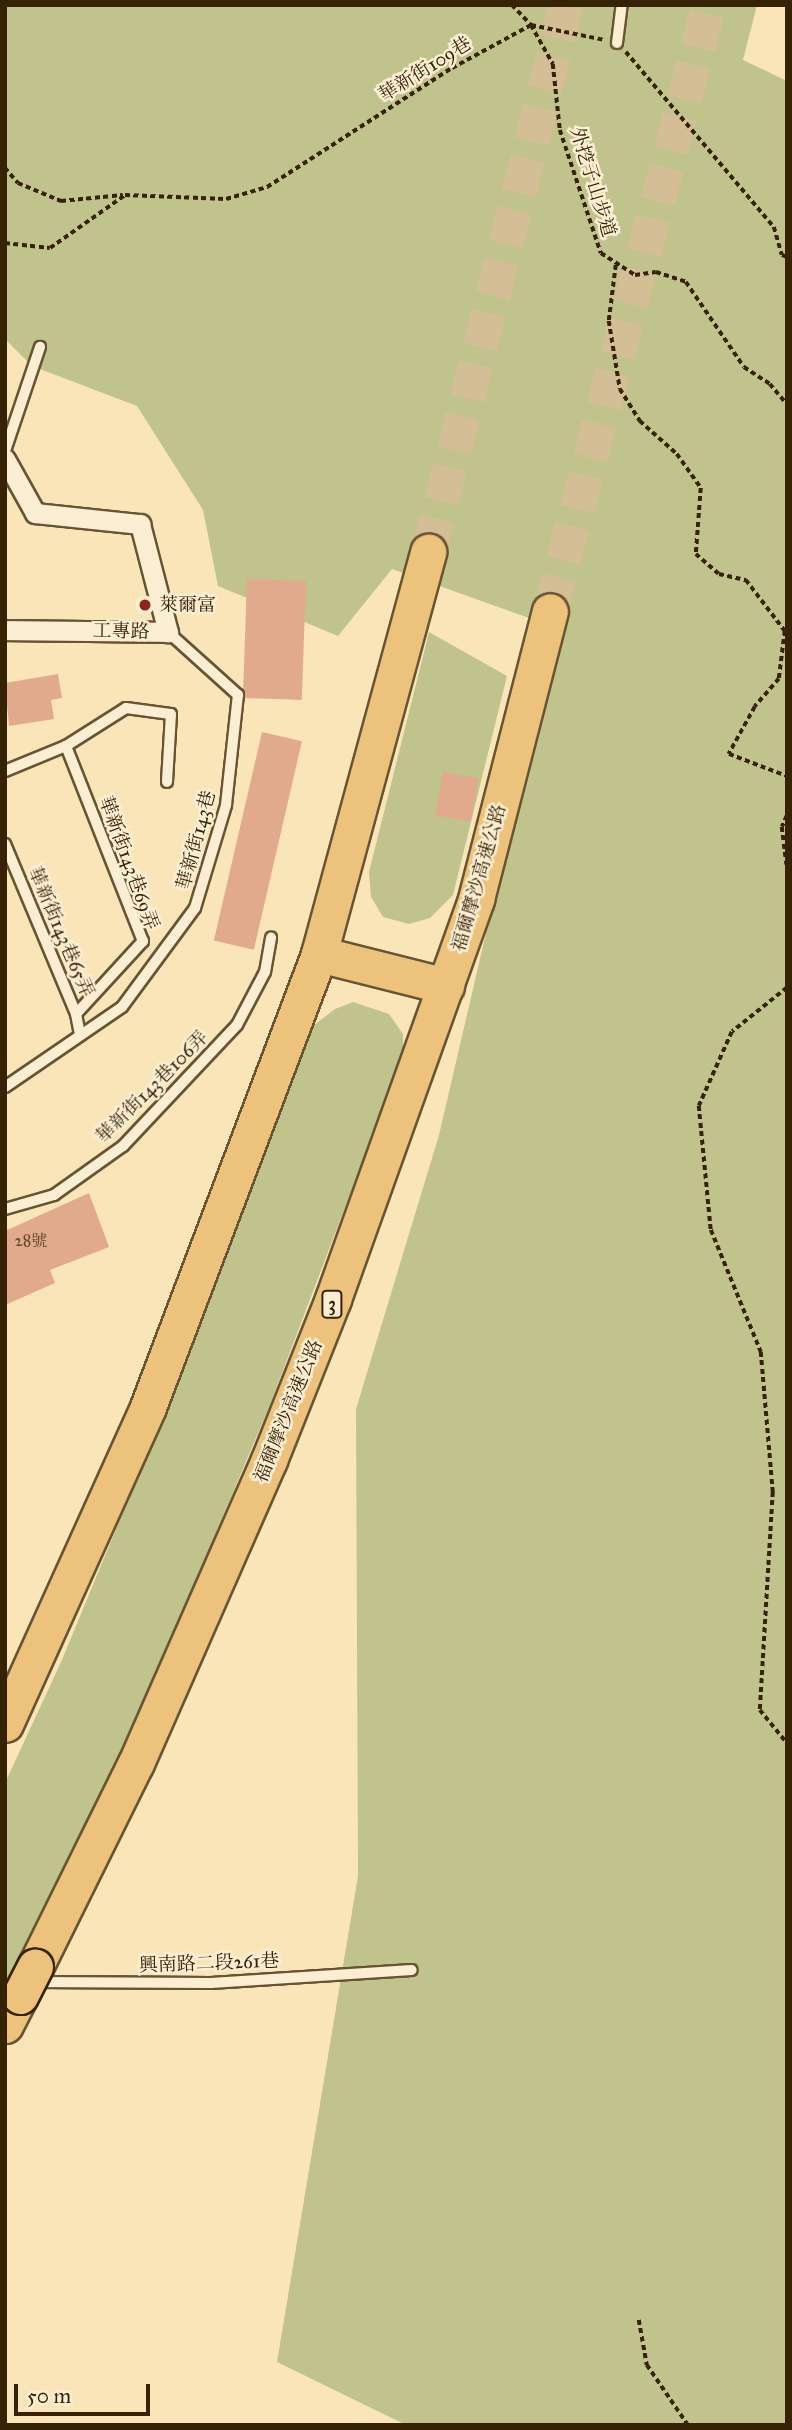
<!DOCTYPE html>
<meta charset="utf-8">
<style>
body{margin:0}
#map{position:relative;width:792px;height:2430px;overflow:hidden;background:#fae5b9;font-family:"IM FELL Great Primer","Noto Serif TC",serif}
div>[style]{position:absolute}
.green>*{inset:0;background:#c1c38d}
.building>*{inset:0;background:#e1aa8d;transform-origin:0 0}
.highway-tunnel>*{height:35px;margin-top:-17.5px;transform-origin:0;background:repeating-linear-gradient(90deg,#d3be95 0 35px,transparent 0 53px)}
.path>*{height:3.5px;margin-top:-1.75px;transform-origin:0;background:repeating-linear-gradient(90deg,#362306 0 5px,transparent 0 8.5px)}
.roads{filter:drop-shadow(2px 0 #675433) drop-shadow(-2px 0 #675433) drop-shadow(0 2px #675433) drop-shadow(0 -2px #675433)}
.lane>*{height:10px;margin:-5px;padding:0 5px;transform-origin:5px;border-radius:5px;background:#fceed2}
.street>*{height:19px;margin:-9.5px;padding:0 9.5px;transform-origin:9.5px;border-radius:9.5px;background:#fceed2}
.highway>*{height:35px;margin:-17.5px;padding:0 17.5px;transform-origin:17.5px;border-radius:17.5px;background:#edc27c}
.bridges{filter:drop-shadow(2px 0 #362306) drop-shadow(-2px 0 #362306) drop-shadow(0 2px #362306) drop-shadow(0 -2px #362306)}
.highway-bridge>*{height:35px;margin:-17.5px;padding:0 17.5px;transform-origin:17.5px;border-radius:17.5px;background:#edc27c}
.dots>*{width:19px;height:19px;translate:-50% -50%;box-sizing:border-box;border:4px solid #fceed2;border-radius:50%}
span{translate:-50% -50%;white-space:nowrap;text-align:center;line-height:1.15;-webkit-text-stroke:5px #fceed2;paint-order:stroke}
.number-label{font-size:16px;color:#614528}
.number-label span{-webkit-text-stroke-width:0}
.shield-label span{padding:2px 5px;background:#fceed2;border:2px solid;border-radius:5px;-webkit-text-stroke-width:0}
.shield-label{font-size:18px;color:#362306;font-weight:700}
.street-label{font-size:19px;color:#362306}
.poi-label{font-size:19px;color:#362306}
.left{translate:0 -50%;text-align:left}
.frame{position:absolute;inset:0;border:7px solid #362306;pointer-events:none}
.scale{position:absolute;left:14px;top:2384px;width:136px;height:32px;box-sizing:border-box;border:4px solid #362306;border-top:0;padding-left:9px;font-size:21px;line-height:24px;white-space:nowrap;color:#362306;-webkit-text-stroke:5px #fceed2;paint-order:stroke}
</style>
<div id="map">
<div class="green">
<div style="clip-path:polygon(5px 5px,757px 5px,743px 60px,787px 81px,787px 2425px,406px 2425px,277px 2362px,358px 1876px,356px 1409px,439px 1135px,557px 628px,392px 569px,338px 636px,218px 586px,203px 510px,137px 406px,32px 366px,5px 339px)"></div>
<div style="clip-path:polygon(429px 632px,507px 676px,453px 895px,430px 918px,409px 924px,383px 917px,371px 897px,369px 872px)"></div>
<div style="clip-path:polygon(353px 1002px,389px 1014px,403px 1034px,403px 1055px,269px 1407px,209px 1549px,111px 1776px,5px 1988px,5px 1783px,61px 1662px,179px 1377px,313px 1026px,335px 1009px)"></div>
</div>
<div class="building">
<div style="left:247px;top:579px;width:59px;height:119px;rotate:2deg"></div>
<div style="clip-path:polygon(58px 674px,62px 698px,51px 700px,54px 719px,9px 726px,5px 683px)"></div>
<div style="left:262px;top:732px;width:41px;height:214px;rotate:13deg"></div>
<div style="left:443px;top:772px;width:36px;height:44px;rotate:10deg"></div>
<div style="clip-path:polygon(89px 1193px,109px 1247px,50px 1270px,55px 1283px,5px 1305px,5px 1231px)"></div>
</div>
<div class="highway-tunnel">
<div style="left:428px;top:552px;width:564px;rotate:-75.84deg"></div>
<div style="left:550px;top:611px;width:627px;rotate:-75.3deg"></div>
</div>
<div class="path">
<div style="left:512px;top:5px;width:28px;rotate:46deg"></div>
<div style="left:531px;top:25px;width:45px;rotate:60.6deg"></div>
<div style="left:553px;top:64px;width:66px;rotate:83.9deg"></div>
<div style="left:560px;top:130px;width:130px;rotate:71.6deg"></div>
<div style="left:601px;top:253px;width:40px;rotate:32.9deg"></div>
<div style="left:635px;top:275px;width:21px;rotate:-8deg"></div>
<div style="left:656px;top:272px;width:32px;rotate:18deg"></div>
<div style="left:686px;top:282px;width:103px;rotate:55.7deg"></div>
<div style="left:744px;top:367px;width:31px;rotate:33deg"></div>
<div style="left:770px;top:384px;width:26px;rotate:50deg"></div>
<div style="left:626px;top:52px;width:229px;rotate:49.8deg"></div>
<div style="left:774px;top:227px;width:29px;rotate:74deg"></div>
<div style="left:782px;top:255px;width:5px;rotate:22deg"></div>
<div style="left:5px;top:168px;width:20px;rotate:49deg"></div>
<div style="left:18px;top:183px;width:47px;rotate:22.7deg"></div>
<div style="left:61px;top:201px;width:62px;rotate:-5.5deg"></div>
<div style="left:5px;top:243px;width:45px;rotate:6.3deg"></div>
<div style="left:50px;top:248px;width:92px;rotate:-35.2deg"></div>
<div style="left:125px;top:195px;width:101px;rotate:2.3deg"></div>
<div style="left:226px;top:199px;width:43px;rotate:-16.3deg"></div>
<div style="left:267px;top:187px;width:220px;rotate:-32.8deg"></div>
<div style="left:452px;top:68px;width:90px;rotate:-28.6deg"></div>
<div style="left:531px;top:25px;width:76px;rotate:11.5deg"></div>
<div style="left:616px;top:265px;width:56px;rotate:97.1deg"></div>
<div style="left:609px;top:321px;width:69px;rotate:80.8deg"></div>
<div style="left:620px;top:389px;width:38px;rotate:58deg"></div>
<div style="left:640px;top:421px;width:50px;rotate:41.7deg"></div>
<div style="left:677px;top:454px;width:42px;rotate:54.8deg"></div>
<div style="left:701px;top:488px;width:66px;rotate:94.3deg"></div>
<div style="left:696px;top:554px;width:30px;rotate:41deg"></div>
<div style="left:719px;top:574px;width:28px;rotate:13deg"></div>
<div style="left:746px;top:580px;width:64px;rotate:52.6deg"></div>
<div style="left:785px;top:631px;width:48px;rotate:97.1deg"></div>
<div style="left:779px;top:679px;width:37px;rotate:131deg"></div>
<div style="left:755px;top:707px;width:54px;rotate:119deg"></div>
<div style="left:729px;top:754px;width:62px;rotate:20.8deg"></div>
<div style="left:787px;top:816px;width:12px;rotate:114deg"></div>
<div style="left:782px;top:827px;width:38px;rotate:83deg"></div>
<div style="left:787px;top:988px;width:70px;rotate:141.3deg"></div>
<div style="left:732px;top:1032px;width:81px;rotate:114deg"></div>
<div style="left:699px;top:1106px;width:125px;rotate:84.5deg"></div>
<div style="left:711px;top:1230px;width:132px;rotate:67.7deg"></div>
<div style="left:761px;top:1352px;width:141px;rotate:85.1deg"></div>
<div style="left:773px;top:1492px;width:218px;rotate:93.4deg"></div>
<div style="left:760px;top:1710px;width:43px;rotate:50.7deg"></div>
<div style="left:639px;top:2320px;width:46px;rotate:79.9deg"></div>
<div style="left:647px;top:2365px;width:73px;rotate:55.7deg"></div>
</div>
<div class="roads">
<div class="lane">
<div style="left:617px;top:43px;width:38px;rotate:-83deg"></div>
<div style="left:5px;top:451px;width:110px;rotate:-71.4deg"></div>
<div style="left:66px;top:746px;width:210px;rotate:68.5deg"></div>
<div style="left:143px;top:941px;width:99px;rotate:132.5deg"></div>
<div style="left:5px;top:771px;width:66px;rotate:-22.3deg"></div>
<div style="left:66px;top:746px;width:71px;rotate:-32.3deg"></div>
<div style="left:126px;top:708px;width:45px;rotate:7.6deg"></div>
<div style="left:171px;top:714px;width:68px;rotate:93.4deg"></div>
<div style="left:5px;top:844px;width:184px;rotate:67.3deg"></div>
<div style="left:76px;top:1014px;width:21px;rotate:79deg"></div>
<div style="left:5px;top:1087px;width:142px;rotate:-34.4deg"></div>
<div style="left:122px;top:1007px;width:123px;rotate:-53.6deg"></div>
<div style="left:195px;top:908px;width:108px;rotate:-73.2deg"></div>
<div style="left:226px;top:805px;width:111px;rotate:-83.8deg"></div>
<div style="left:238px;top:695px;width:94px;rotate:-138deg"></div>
<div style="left:5px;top:1209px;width:51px;rotate:-15.9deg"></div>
<div style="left:54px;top:1195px;width:85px;rotate:-35.4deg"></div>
<div style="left:123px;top:1146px;width:166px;rotate:-46.7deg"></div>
<div style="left:237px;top:1025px;width:60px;rotate:-62.2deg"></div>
<div style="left:265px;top:972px;width:35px;rotate:-80deg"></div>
<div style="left:34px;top:1982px;width:177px;rotate:0.3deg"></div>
<div style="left:211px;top:1983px;width:201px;rotate:-3.7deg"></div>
</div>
<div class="street">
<div style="left:5px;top:459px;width:62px;rotate:60.9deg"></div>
<div style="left:35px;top:513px;width:106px;rotate:6deg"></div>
<div style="left:140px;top:524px;width:112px;rotate:75.5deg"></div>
<div style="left:168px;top:632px;width:163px;rotate:-179.3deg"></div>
</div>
<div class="highway">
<div style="left:319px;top:954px;width:131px;rotate:14.1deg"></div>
<div style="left:5px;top:1724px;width:348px;rotate:-65.7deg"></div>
<div style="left:148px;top:1407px;width:484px;rotate:-69.3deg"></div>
<div style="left:319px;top:954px;width:417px;rotate:-74.8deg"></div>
<div style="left:35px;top:1967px;width:228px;rotate:-63.7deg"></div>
<div style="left:136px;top:1763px;width:331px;rotate:-66.3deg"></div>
<div style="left:269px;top:1460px;width:173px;rotate:-68.3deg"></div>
<div style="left:333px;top:1299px;width:425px;rotate:-70.3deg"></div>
<div style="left:476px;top:899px;width:297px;rotate:-75.6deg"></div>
<div style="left:5px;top:2025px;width:33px;rotate:-63deg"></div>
</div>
</div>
<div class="bridges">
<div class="highway-bridge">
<div style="left:20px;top:1996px;width:33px;rotate:-63deg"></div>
</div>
</div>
<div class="dots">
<div style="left:145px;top:605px;background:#8f2418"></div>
</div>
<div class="number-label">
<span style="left:31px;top:1241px">28號</span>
</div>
<div class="shield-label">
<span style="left:332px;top:1304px">3</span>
</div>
<div class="street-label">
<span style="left:425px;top:69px;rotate:-32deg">華新街109巷</span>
<span style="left:593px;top:182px;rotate:73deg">外挖子山步道</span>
<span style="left:121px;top:631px;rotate:1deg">工專路</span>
<span style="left:196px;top:840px;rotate:-75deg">華新街143巷</span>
<span style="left:129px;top:863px;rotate:70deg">華新街143巷69弄</span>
<span style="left:479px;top:878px;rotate:-74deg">福爾摩沙高速公路</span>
<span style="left:61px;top:932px;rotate:67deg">華新街143巷65弄</span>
<span style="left:152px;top:1087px;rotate:-45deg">華新街143巷106弄</span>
<span style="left:288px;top:1411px;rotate:-68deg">福爾摩沙高速公路</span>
<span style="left:209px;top:1963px;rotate:-2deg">興南路二段261巷</span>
</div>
<div class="poi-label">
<span class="left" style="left:159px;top:605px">萊爾富</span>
</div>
<div class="frame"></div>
<div class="scale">50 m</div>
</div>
